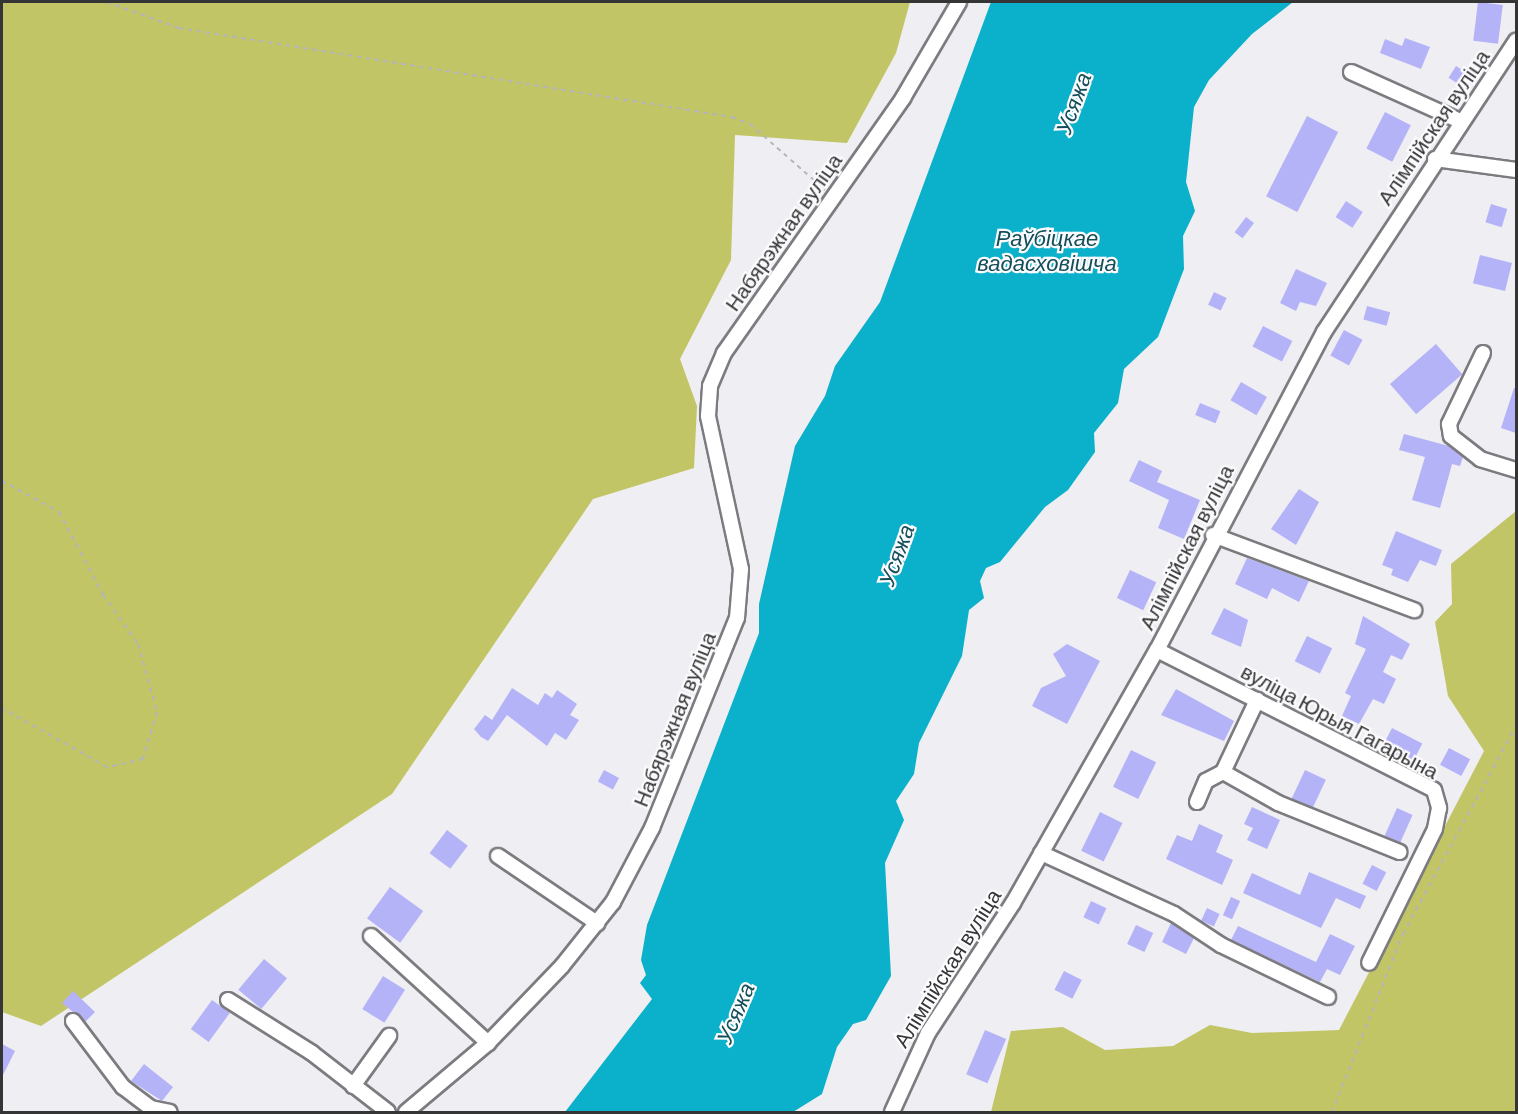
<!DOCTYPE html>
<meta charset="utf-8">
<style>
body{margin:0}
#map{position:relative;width:1518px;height:1114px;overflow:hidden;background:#eeeef3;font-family:Barlow,sans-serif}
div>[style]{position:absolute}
.forest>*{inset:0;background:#c2c565}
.water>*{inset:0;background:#0bb0ca}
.building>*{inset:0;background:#b5b3f7;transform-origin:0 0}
.path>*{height:2px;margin-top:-1px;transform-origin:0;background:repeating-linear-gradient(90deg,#b5b5b9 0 4.5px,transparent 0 9px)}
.roads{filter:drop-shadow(2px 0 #7c7c80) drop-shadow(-2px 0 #7c7c80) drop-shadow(0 2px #7c7c80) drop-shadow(0 -2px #7c7c80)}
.minor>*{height:14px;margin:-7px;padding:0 7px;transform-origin:7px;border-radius:7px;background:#fff}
span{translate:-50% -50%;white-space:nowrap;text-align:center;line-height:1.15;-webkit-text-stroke:4.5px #fcfcfe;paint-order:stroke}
.street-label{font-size:21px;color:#353536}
.water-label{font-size:22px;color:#144e59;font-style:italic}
.frame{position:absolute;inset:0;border:3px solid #353536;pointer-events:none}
</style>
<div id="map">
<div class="forest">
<div style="clip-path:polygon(2px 2px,910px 2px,896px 53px,847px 143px,735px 135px,731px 260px,680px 359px,697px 406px,694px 468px,593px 499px,392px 794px,41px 1026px,2px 1012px)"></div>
<div style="clip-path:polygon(1516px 511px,1516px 1112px,991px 1112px,1011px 1031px,1063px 1027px,1105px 1050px,1173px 1046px,1210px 1025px,1252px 1033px,1339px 1030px,1484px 751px,1448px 696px,1435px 622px,1452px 604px,1451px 564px)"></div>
</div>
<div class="water">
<div style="clip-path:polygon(991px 2px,1293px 2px,1252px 34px,1209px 80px,1194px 107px,1186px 182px,1195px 211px,1183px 236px,1184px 269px,1158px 337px,1124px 369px,1118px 403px,1094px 433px,1095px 452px,1068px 490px,1045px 507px,1000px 562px,986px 568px,980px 581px,984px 598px,969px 610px,962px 656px,919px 743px,914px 774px,896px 801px,904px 820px,885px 863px,891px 976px,866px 1020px,853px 1024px,837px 1047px,822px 1094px,793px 1112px,565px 1112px,652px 999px,640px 983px,646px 975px,641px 960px,647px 925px,759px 633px,759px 604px,795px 446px,825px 396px,835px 366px,880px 302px)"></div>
</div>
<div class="building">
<div style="left:1478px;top:2px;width:25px;height:39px;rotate:7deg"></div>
<div style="clip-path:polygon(1405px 38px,1430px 47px,1421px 69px,1380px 53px,1385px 39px,1402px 46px)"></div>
<div style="left:1456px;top:66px;width:15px;height:14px;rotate:32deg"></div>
<div style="left:1385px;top:112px;width:29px;height:41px;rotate:27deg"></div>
<div style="left:1307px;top:116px;width:35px;height:90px;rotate:27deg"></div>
<div style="left:1346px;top:201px;width:20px;height:19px;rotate:33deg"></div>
<div style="left:1491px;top:204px;width:17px;height:19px;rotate:17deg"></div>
<div style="left:1246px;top:217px;width:10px;height:19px;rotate:37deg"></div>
<div style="left:1480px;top:255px;width:33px;height:29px;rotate:14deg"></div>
<div style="clip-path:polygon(1296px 269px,1327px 283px,1316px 306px,1300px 302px,1296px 311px,1280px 303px)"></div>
<div style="left:1214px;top:292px;width:14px;height:14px;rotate:25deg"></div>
<div style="left:1367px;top:306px;width:24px;height:14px;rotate:15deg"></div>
<div style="left:1263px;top:326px;width:33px;height:23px;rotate:27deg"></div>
<div style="left:1344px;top:330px;width:21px;height:29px;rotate:28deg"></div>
<div style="left:1436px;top:344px;width:40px;height:61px;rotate:49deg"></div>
<div style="left:1241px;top:382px;width:30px;height:21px;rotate:30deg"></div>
<div style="clip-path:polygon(1514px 388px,1516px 388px,1516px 433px,1501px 428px)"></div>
<div style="left:1200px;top:403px;width:22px;height:13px;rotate:22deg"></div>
<div style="clip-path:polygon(1404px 434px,1449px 446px,1463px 457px,1460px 466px,1452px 464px,1440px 508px,1412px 500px,1425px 457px,1399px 450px)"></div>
<div style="clip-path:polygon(1139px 460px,1162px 471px,1157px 482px,1200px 500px,1184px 539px,1158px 528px,1169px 500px,1129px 481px)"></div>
<div style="clip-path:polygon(1299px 489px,1319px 502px,1296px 545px,1271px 529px)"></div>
<div style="clip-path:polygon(1396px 531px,1442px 550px,1436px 566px,1420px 560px,1408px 582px,1391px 575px,1393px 569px,1382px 565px)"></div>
<div style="clip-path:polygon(1247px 558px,1309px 581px,1299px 602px,1272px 588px,1267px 599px,1235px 584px)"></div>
<div style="left:1130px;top:570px;width:29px;height:31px;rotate:25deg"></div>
<div style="clip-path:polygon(1224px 608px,1248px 620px,1241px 647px,1211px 634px)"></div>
<div style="clip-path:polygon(1363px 616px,1410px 644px,1402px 660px,1391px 655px,1383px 672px,1396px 679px,1384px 704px,1373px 699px,1359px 724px,1342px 716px,1351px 696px,1345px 693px,1366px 649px,1355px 644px)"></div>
<div style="left:1307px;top:636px;width:28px;height:28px;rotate:26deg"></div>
<div style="clip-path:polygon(1067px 644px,1100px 661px,1067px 724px,1032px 706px,1041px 688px,1066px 676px,1053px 654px)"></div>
<div style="clip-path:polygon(512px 688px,538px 705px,545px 693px,552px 698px,557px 690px,577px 704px,570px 715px,579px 720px,566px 740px,555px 733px,547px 746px,507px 715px,488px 741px,481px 737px,474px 729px,485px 715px,492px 720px)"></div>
<div style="clip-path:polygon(1176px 689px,1234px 721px,1224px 741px,1161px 715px)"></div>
<div style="left:1392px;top:728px;width:34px;height:27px;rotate:27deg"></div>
<div style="left:1449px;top:748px;width:24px;height:19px;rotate:28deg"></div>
<div style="left:1131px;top:750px;width:28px;height:41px;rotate:26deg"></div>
<div style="left:604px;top:770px;width:17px;height:13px;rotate:28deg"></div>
<div style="left:1305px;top:770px;width:23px;height:32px;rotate:25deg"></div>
<div style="clip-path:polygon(1252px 807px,1280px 820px,1267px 849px,1247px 840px,1253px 828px,1244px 824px)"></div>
<div style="left:1397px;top:808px;width:17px;height:31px;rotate:24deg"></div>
<div style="left:1100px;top:812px;width:25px;height:43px;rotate:26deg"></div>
<div style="clip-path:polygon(1199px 824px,1223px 835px,1216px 852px,1233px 860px,1222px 885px,1166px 859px,1177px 835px,1192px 841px)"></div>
<div style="left:447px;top:830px;width:26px;height:29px;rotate:37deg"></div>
<div style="left:1372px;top:865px;width:16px;height:21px;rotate:27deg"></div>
<div style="clip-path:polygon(1309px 872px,1366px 896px,1360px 909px,1336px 898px,1321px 928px,1243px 893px,1252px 873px,1300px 895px)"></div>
<div style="left:390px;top:887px;width:41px;height:39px;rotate:36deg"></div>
<div style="left:1231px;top:897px;width:10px;height:20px;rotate:24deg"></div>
<div style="left:1091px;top:901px;width:17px;height:18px;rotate:25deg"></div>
<div style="left:1207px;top:908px;width:14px;height:14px;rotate:25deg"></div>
<div style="clip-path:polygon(1171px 923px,1194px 938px,1186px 954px,1162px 942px)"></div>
<div style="left:1136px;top:925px;width:19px;height:21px;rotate:25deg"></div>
<div style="clip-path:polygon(1238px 926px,1316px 962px,1330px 934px,1355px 946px,1340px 975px,1327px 969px,1320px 982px,1231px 940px)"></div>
<div style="left:264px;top:959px;width:30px;height:40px;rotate:40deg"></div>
<div style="left:1064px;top:971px;width:20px;height:21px;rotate:27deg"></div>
<div style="left:383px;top:976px;width:26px;height:39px;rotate:32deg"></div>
<div style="clip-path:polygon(73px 991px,95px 1012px,85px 1022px,62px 1003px)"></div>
<div style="left:212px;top:1000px;width:22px;height:36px;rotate:36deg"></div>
<div style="left:985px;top:1030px;width:23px;height:48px;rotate:23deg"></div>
<div style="clip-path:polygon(2px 1044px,15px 1051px,2px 1077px)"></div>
<div style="clip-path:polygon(144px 1064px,173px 1087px,162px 1101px,131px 1081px)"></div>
</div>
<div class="path">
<div style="left:107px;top:2px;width:77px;rotate:19.9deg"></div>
<div style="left:179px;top:28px;width:560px;rotate:9.14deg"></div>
<div style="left:732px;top:117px;width:19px;rotate:21deg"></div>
<div style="left:750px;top:124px;width:100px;rotate:41.3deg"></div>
<div style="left:2px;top:481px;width:65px;rotate:28.5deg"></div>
<div style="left:59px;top:512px;width:94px;rotate:62.1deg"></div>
<div style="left:103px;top:595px;width:60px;rotate:54.5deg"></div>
<div style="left:138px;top:644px;width:71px;rotate:74.4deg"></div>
<div style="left:157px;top:712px;width:49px;rotate:106.6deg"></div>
<div style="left:143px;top:759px;width:37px;rotate:167deg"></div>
<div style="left:107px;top:767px;width:120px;rotate:-150.7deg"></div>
<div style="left:1332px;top:1112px;width:192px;rotate:-68.3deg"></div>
<div style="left:1403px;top:934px;width:237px;rotate:-61.5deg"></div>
</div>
<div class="roads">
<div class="minor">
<div style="left:1351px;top:72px;width:120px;rotate:24.2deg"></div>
<div style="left:1435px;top:159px;width:82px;rotate:7.7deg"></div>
<div style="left:1483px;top:353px;width:79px;rotate:115.6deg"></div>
<div style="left:1449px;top:424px;width:12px;rotate:81deg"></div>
<div style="left:1451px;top:436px;width:37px;rotate:38deg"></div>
<div style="left:1480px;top:459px;width:38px;rotate:17deg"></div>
<div style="left:1213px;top:535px;width:215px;rotate:20.5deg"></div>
<div style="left:1157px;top:650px;width:310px;rotate:26.8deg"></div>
<div style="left:1434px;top:790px;width:19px;rotate:74deg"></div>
<div style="left:1439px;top:808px;width:21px;rotate:101deg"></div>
<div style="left:1435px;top:829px;width:149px;rotate:116.2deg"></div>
<div style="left:1223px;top:772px;width:63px;rotate:29.4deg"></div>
<div style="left:1278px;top:803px;width:131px;rotate:22deg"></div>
<div style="left:1197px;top:802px;width:23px;rotate:-67deg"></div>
<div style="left:1206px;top:781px;width:19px;rotate:-28deg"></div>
<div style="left:1223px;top:772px;width:80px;rotate:-64.7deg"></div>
<div style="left:1041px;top:853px;width:146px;rotate:24.6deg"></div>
<div style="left:1174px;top:914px;width:56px;rotate:33.4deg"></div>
<div style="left:1221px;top:945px;width:119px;rotate:25.9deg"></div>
<div style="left:498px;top:856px;width:120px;rotate:34.1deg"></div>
<div style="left:371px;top:936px;width:159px;rotate:42.4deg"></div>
<div style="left:228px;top:1000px;width:99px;rotate:32.2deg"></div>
<div style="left:312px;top:1053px;width:96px;rotate:37.8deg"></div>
<div style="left:73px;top:1021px;width:83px;rotate:52.9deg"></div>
<div style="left:123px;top:1087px;width:35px;rotate:37deg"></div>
<div style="left:151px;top:1108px;width:19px;rotate:12deg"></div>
<div style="left:353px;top:1086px;width:62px;rotate:-54.2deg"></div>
<div style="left:406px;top:1112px;width:107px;rotate:-40.1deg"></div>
<div style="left:488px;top:1043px;width:107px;rotate:-46.1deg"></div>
<div style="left:562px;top:966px;width:82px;rotate:-51.4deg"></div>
<div style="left:613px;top:902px;width:84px;rotate:-62.2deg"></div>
<div style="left:652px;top:828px;width:227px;rotate:-68deg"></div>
<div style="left:737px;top:618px;width:49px;rotate:-85.3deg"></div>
<div style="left:741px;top:569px;width:157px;rotate:-102.2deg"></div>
<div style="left:708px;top:416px;width:30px;rotate:-86deg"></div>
<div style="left:710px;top:386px;width:36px;rotate:-67deg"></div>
<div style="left:724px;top:353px;width:312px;rotate:-54.9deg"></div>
<div style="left:903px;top:98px;width:111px;rotate:-59.7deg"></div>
<div style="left:892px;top:1112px;width:87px;rotate:-65.5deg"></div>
<div style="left:928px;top:1033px;width:155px;rotate:-56.8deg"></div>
<div style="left:1013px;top:903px;width:291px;rotate:-60.4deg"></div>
<div style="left:1157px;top:650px;width:359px;rotate:-62.3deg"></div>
<div style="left:1324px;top:332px;width:349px;rotate:-56.6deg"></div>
</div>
</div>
<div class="street-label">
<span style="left:1433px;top:127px;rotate:-56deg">Алімпійская вуліца</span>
<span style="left:783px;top:232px;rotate:-55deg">Набярэжная вуліца</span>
<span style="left:1186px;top:547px;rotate:-63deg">Алімпійская вуліца</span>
<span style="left:674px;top:719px;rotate:-68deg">Набярэжная вуліца</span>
<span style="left:1340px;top:721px;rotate:28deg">вуліца Юрыя Гагарына</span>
<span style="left:947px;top:968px;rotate:-58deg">Алімпійская вуліца</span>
</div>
<div class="water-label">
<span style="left:1073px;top:103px;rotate:-70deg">Усяжа</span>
<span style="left:1047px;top:250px">Раўбіцкае<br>вадасховішча</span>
<span style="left:896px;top:555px;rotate:-70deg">Усяжа</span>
<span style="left:735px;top:1013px;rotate:-67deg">Усяжа</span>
</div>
<div class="frame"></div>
</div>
